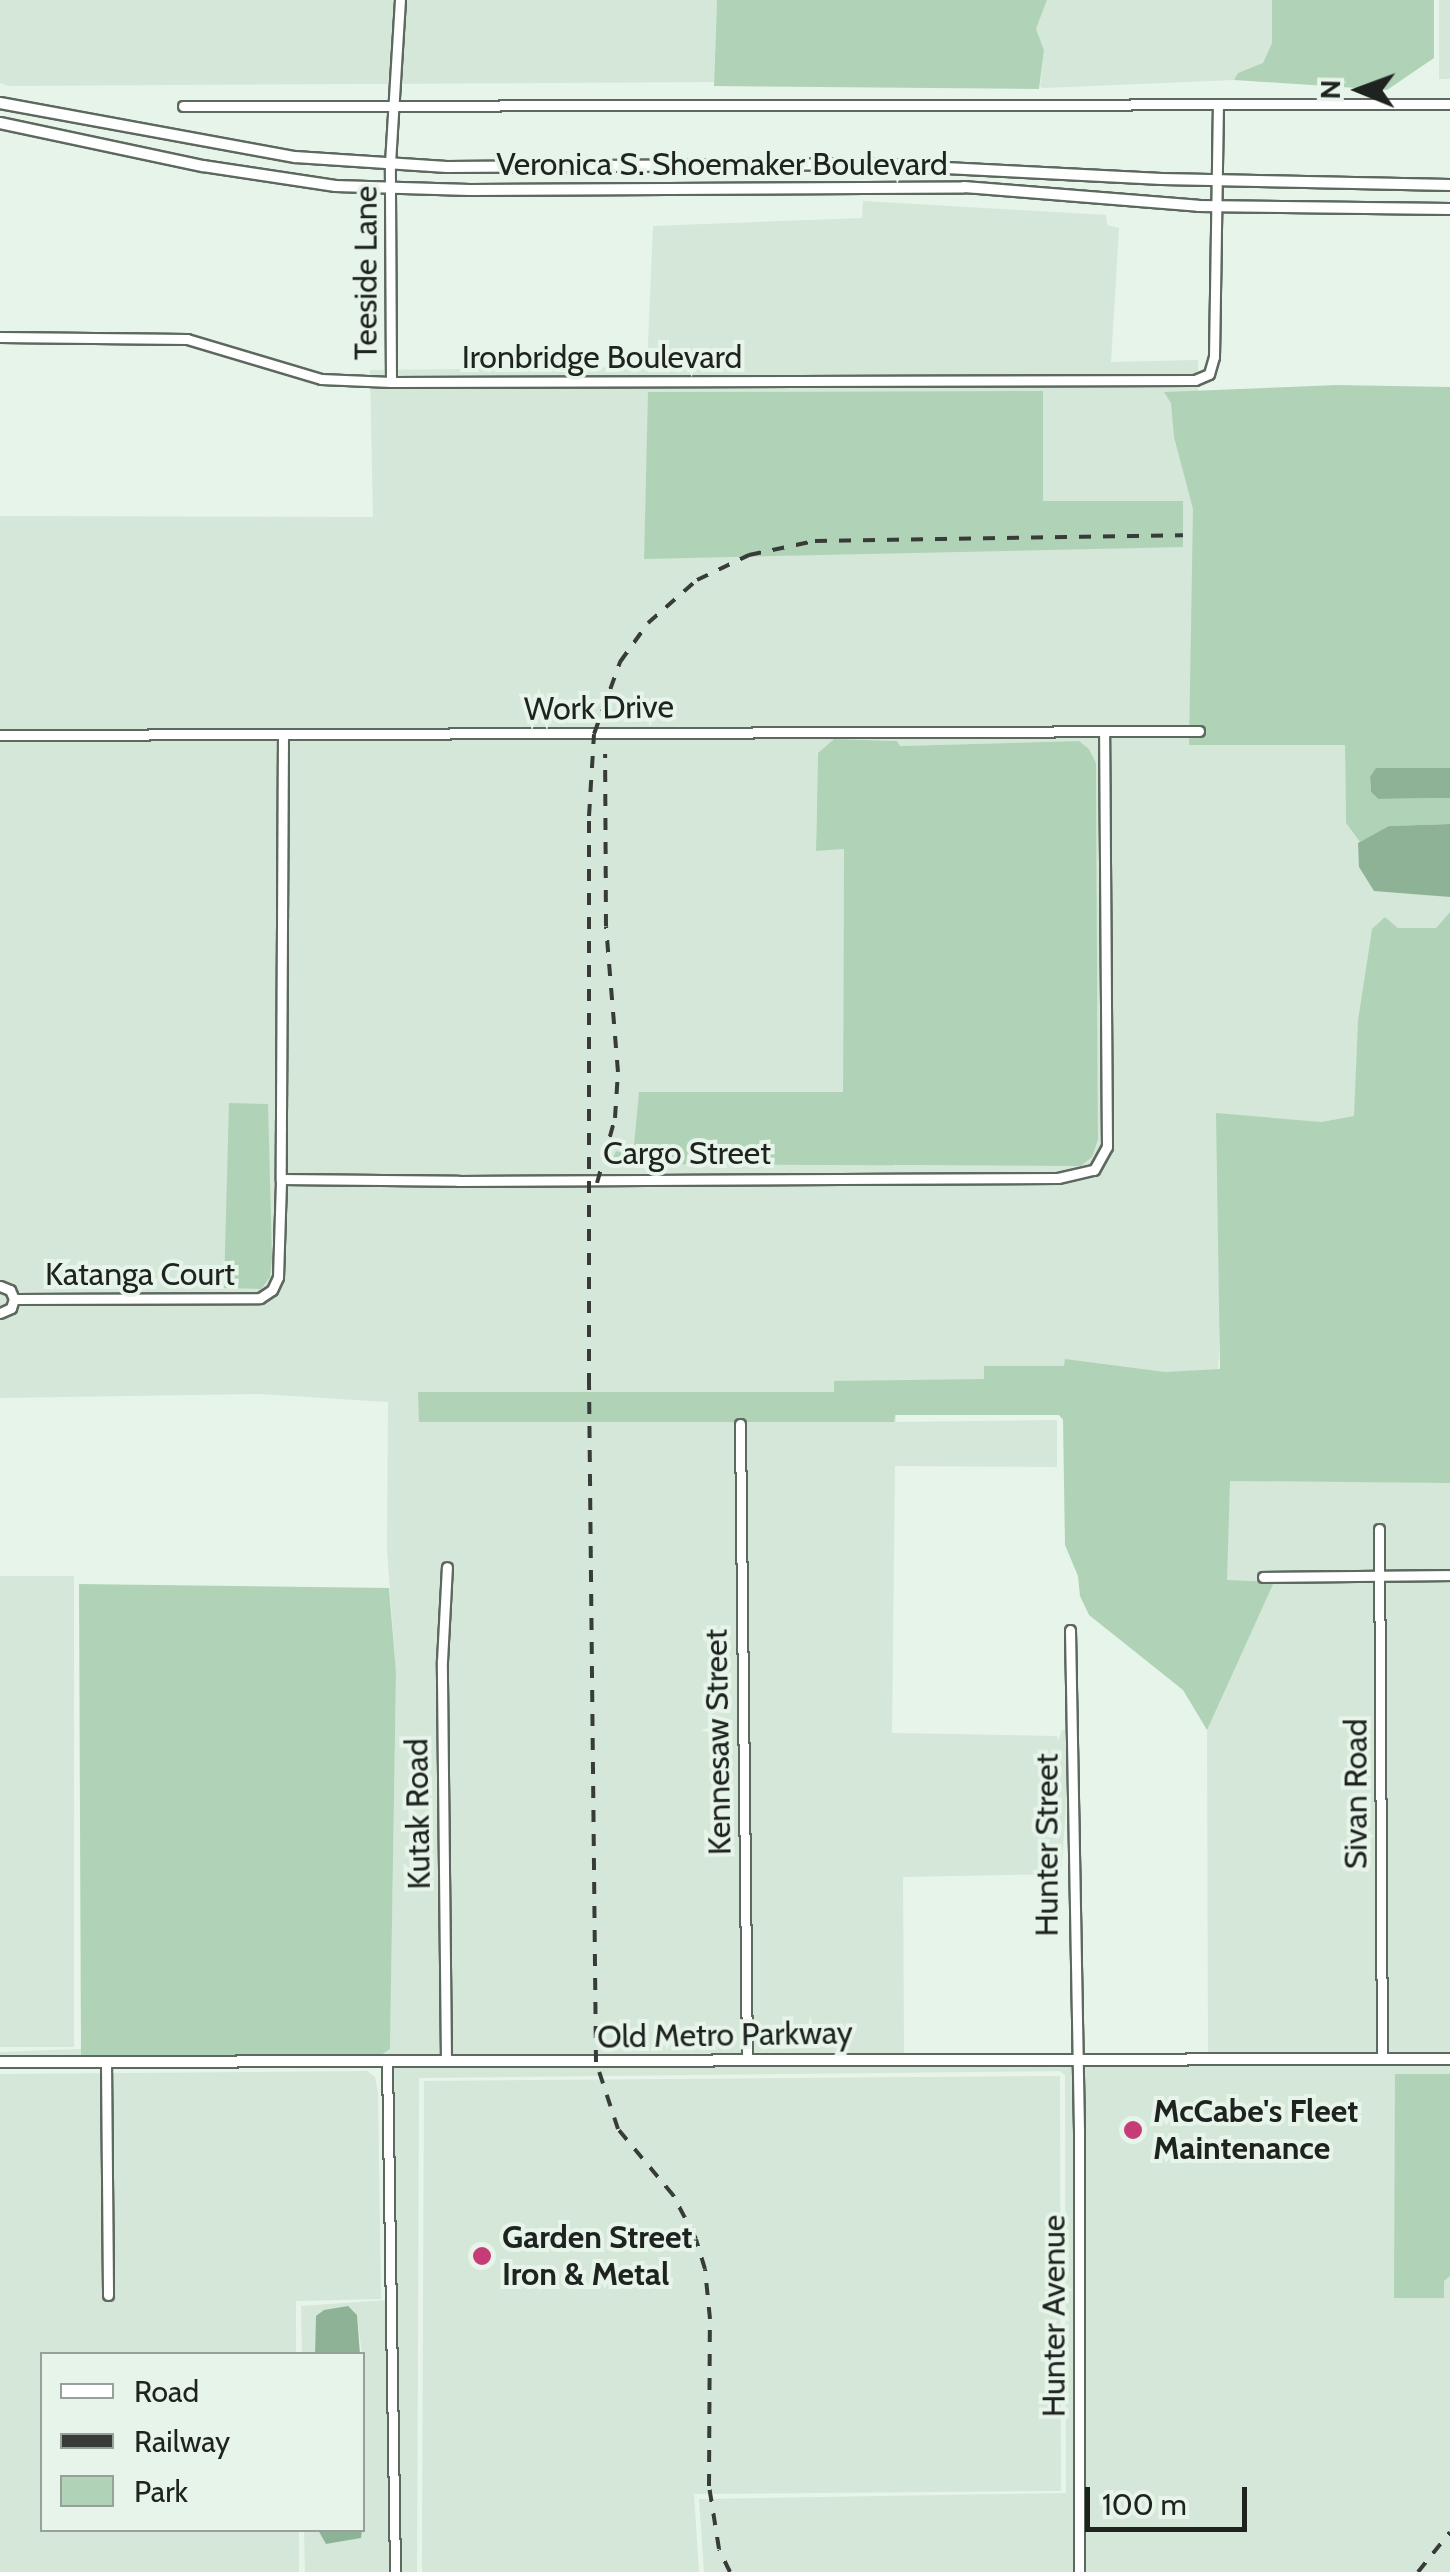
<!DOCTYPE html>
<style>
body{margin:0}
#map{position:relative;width:1450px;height:2572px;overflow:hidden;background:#e7f4e9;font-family:Cabin,sans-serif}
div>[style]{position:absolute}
.built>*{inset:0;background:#d4e7d8;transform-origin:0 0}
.green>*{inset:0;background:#b0d3b7}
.water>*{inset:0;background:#8eb296}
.roads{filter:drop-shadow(2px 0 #5d685f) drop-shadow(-2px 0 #5d685f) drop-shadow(0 2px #5d685f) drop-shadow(0 -2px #5d685f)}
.minor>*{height:9px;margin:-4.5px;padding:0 4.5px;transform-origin:4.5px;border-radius:4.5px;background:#fff}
.tertiary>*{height:10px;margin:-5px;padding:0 5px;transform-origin:5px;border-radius:5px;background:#fff}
.rail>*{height:4px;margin-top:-2px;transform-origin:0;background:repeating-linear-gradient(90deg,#373c38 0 12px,transparent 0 24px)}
.dots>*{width:28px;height:28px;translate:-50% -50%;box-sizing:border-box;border:5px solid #e7f4e9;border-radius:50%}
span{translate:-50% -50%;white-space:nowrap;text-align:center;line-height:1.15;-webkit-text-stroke:8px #e7f4e9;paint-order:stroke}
.street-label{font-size:32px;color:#1f2320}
.poi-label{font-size:32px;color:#1f2320;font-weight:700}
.left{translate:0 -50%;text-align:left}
.legend{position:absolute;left:40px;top:2352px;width:325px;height:180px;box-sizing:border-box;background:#e7f4e9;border:2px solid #97a099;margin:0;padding:12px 18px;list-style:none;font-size:30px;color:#1f2320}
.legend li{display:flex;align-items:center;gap:20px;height:50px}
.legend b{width:50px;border:2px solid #97a099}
.north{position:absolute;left:1310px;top:40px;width:100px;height:100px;-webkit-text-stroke:8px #e7f4e9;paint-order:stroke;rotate:271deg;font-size:28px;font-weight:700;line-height:40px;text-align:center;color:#1f2320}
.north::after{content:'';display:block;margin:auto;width:35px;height:45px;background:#1f2320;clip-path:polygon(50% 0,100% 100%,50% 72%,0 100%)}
.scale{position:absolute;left:1085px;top:2487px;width:162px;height:45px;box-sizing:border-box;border:5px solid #1f2320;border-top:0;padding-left:12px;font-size:30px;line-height:35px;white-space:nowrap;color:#1f2320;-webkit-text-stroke:8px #e7f4e9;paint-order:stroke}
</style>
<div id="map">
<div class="built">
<div style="clip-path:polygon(0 0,717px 0,714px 82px,9px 86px,0 83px)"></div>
<div style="clip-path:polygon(1047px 0,1272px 0,1272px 43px,1263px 64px,1238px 73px,1234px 80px,1044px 88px,1040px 87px,1044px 50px,1036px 29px)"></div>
<div style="left:1439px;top:0;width:11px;height:79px"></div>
<div style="clip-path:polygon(evenodd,863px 201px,1106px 215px,1107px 225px,1119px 228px,1111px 362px,1198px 360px,1197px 744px,1345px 745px,1346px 823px,1360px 842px,1359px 867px,1374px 890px,1450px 897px,1450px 912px,1436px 928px,1398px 928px,1385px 917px,1372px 930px,1358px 1020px,1355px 1116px,1321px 1122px,1227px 1119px,1218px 1378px,896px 1384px,896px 1422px,1057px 1420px,1057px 1467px,895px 1466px,892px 1733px,1057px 1736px,1058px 1741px,1062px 1730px,1072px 1729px,1061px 1874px,903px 1877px,904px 2053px,381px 2055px,390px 2049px,396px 1672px,387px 1550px,388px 1402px,260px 1394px,0 1398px,0 516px,373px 517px,370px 370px,647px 367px,653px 226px,862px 218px,863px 201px,1043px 391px,1043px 501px,1182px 501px,1183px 546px,644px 558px,649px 392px,1043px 391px,863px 201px,834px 739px,896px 741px,900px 746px,1079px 741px,1089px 749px,1096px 763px,1098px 1140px,1092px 1157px,1081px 1166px,894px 1166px,894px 1156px,833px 1155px,835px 1098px,644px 1097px,637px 1159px,614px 1155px,617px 1151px,633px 1156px,640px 1092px,843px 1093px,844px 848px,842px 838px,816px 839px,818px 753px,834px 739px,863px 201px,894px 1392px,894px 1422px,893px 1407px,837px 1406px,835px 1393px,894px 1392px)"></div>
<div style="clip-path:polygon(1230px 1481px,1450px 1482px,1450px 2572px,704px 2572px,699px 2499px,1066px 2493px,1065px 2075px,1060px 2071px,419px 2078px,417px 2572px,305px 2572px,304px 2530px,318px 2530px,326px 2544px,361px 2538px,362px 2354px,357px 2316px,316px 2316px,315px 2354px,302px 2354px,301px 2306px,387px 2300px,381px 2067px,1216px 2065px,1216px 2054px,1208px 2054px,1207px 1726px,1223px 1483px)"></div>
<div style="left:0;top:1576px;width:74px;height:471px"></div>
<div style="clip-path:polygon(81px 2049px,81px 2056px,0 2057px,0 2052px)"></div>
<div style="clip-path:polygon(367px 2071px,375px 2077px,378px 2093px,381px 2299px,296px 2301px,296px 2354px,42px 2354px,42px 2530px,299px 2530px,299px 2572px,0 2572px,0 2074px)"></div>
<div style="clip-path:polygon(1060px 2076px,1061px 2491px,694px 2494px,699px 2572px,422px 2572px,424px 2081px)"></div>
</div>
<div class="green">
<div style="clip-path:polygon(717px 0,1047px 0,1036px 29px,1044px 50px,1039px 89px,714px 86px)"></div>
<div style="clip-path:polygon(1272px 0,1434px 0,1434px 58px,1387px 90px,1234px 80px,1238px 73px,1263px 63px,1272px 43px)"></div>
<div style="clip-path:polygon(1337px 385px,1450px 387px,1450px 768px,1377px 768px,1370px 777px,1371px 792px,1378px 799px,1450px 798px,1450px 824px,1390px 826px,1360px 842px,1346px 823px,1345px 745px,1189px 745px,1193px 509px,1174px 437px,1171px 403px,1164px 392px)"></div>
<div style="clip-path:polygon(1043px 391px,1043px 501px,1183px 501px,1183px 547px,644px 559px,648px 392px)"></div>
<div style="clip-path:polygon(834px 739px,897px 741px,900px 746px,1079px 741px,1089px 749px,1096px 763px,1098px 1140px,1092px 1157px,1081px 1166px,610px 1164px,616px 1151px,633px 1155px,639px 1092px,843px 1092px,844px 849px,816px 851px,818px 753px)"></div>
<div style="clip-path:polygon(1450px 912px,1450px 1483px,1230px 1481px,1227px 1580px,1274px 1582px,1207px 1730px,1183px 1690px,1089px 1615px,1080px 1596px,1078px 1576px,1065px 1545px,1063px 1420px,1059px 1415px,895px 1415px,894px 1422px,419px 1422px,418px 1392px,834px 1392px,834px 1381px,984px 1379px,984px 1366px,1064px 1366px,1065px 1359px,1165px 1372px,1220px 1369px,1216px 1113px,1321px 1122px,1354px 1116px,1358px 1020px,1372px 929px,1385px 917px,1398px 928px,1436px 928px)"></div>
<div style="clip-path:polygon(229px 1103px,268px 1104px,272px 1258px,270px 1277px,261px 1289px,224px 1288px)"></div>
<div style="clip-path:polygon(79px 1584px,389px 1588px,396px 1672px,390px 2049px,381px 2055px,81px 2056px)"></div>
<div style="clip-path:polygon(1395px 2074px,1450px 2074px,1450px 2276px,1444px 2281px,1444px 2298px,1394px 2298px)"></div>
</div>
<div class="water">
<div style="clip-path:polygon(1376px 768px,1450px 768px,1450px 798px,1378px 799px,1371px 792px,1370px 777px)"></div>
<div style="clip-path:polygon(1450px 824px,1450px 897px,1374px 891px,1359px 867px,1358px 843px,1389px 826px)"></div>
<div style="clip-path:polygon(348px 2306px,357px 2315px,360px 2354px,315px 2354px,316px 2316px,324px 2310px)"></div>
<div style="clip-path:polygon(318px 2530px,362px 2530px,361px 2538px,326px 2544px)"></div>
</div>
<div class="roads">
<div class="minor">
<div style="left:183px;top:106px;width:1267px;rotate:-0.09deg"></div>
<div style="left:0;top:337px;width:187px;rotate:0.6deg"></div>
<div style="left:187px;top:339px;width:140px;rotate:16.6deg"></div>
<div style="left:321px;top:379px;width:70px;rotate:2.5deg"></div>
<div style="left:391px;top:382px;width:804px;rotate:-0.14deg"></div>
<div style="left:1195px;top:380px;width:15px;rotate:-23deg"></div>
<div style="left:1209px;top:374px;width:18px;rotate:-74deg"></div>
<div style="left:1214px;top:357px;width:252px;rotate:-89.1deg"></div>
<div style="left:391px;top:382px;width:219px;rotate:-90.3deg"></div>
<div style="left:390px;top:163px;width:163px;rotate:-86.5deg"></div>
<div style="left:283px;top:734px;width:445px;rotate:90.3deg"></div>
<div style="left:281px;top:1179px;width:177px;rotate:0.6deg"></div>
<div style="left:458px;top:1181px;width:600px;rotate:-0.29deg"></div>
<div style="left:1058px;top:1178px;width:37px;rotate:-13deg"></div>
<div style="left:1094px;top:1170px;width:26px;rotate:-61deg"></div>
<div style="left:1107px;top:1147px;width:415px;rotate:-90.4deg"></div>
<div style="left:0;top:735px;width:1199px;rotate:-0.19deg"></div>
<div style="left:0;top:1286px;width:11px;rotate:22deg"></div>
<div style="left:10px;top:1290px;width:10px;rotate:66deg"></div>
<div style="left:14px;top:1299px;width:246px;rotate:-0.2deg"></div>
<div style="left:260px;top:1298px;width:14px;rotate:-34deg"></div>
<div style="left:272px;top:1290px;width:14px;rotate:-65deg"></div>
<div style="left:278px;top:1277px;width:98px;rotate:-88.2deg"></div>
<div style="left:0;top:1313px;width:12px;rotate:-24deg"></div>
<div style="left:11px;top:1308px;width:9px;rotate:-72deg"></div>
<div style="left:740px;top:1424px;width:636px;rotate:89.37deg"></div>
<div style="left:1379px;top:1529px;width:530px;rotate:89.68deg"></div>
<div style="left:1263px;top:1577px;width:187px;rotate:-0.6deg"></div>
<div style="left:1070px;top:1630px;width:501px;rotate:88.97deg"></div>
<div style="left:1079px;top:2131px;width:441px;rotate:90deg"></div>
<div style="left:387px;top:2061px;width:511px;rotate:89.1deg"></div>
<div style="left:446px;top:2061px;width:400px;rotate:-90.6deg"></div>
<div style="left:442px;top:1661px;width:94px;rotate:-87deg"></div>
<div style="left:106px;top:2062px;width:233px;rotate:89.5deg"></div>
</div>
<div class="tertiary">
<div style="left:0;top:103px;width:300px;rotate:10.4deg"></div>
<div style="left:295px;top:157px;width:152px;rotate:3.8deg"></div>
<div style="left:447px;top:167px;width:420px;rotate:-0.4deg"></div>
<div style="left:867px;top:164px;width:295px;rotate:2.9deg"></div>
<div style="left:1162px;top:179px;width:288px;rotate:1.2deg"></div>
<div style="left:0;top:123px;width:208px;rotate:12deg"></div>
<div style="left:203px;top:166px;width:134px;rotate:8.6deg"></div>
<div style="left:335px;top:186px;width:135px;rotate:1.7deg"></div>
<div style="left:470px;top:190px;width:494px;rotate:-0.3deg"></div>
<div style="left:964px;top:187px;width:235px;rotate:4.6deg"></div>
<div style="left:1198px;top:206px;width:252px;rotate:0.7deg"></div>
<div style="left:0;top:2062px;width:1450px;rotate:-0.12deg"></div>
</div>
</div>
<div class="rail">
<div style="left:597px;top:1183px;width:67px;rotate:-74.5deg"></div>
<div style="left:615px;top:1118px;width:46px;rotate:-86.3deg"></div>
<div style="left:618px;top:1072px;width:146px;rotate:-94.7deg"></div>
<div style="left:606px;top:926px;width:172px;rotate:-90.3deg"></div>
<div style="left:730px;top:2572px;width:25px;rotate:-116deg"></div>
<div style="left:719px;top:2549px;width:64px;rotate:-99deg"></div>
<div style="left:709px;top:2486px;width:167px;rotate:-89.7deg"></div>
<div style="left:710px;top:2319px;width:50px;rotate:-95.7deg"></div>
<div style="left:705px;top:2269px;width:31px;rotate:-107deg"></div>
<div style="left:696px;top:2239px;width:50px;rotate:-117.6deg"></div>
<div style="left:673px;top:2195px;width:86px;rotate:-129.8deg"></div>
<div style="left:618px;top:2129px;width:71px;rotate:-108.2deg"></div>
<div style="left:596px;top:2062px;width:677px;rotate:-90.59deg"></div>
<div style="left:589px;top:1385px;width:569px;rotate:-90deg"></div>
<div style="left:589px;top:816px;width:82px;rotate:-86.5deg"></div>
<div style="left:594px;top:734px;width:77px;rotate:-70.1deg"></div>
<div style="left:620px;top:662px;width:48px;rotate:-54.3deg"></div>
<div style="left:648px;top:623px;width:65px;rotate:-41.3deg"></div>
<div style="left:697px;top:580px;width:58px;rotate:-25.7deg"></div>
<div style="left:749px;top:555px;width:67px;rotate:-12deg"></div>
<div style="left:815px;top:541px;width:368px;rotate:-0.9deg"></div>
<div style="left:1418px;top:2572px;width:51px;rotate:-51.3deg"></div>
</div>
<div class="dots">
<div style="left:1133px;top:2130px;background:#c53c77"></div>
<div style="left:482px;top:2256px;background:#c53c77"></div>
</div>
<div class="street-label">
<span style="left:722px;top:164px">Veronica S. Shoemaker Boulevard</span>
<span style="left:366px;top:273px;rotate:-90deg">Teeside Lane</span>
<span style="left:602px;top:357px">Ironbridge Boulevard</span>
<span style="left:599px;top:708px;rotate:-1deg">Work Drive</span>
<span style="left:687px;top:1153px">Cargo Street</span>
<span style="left:140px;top:1274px">Katanga Court</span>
<span style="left:718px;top:1742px;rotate:-91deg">Kennesaw Street</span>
<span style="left:1356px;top:1794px;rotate:-90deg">Sivan Road</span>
<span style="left:418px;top:1814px;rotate:-91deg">Kutak Road</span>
<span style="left:1047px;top:1845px;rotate:-90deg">Hunter Street</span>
<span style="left:725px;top:2035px;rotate:-1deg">Old Metro Parkway</span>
<span style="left:1054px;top:2316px;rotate:-90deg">Hunter Avenue</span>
</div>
<div class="poi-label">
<span class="left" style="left:1153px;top:2130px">McCabe's Fleet<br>Maintenance</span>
<span class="left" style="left:502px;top:2256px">Garden Street<br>Iron &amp; Metal</span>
</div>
<ul class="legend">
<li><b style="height:12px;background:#fff"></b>Road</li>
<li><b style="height:12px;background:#373c38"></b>Railway</li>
<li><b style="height:28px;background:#b0d3b7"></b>Park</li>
</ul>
<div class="north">N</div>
<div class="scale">100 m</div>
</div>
